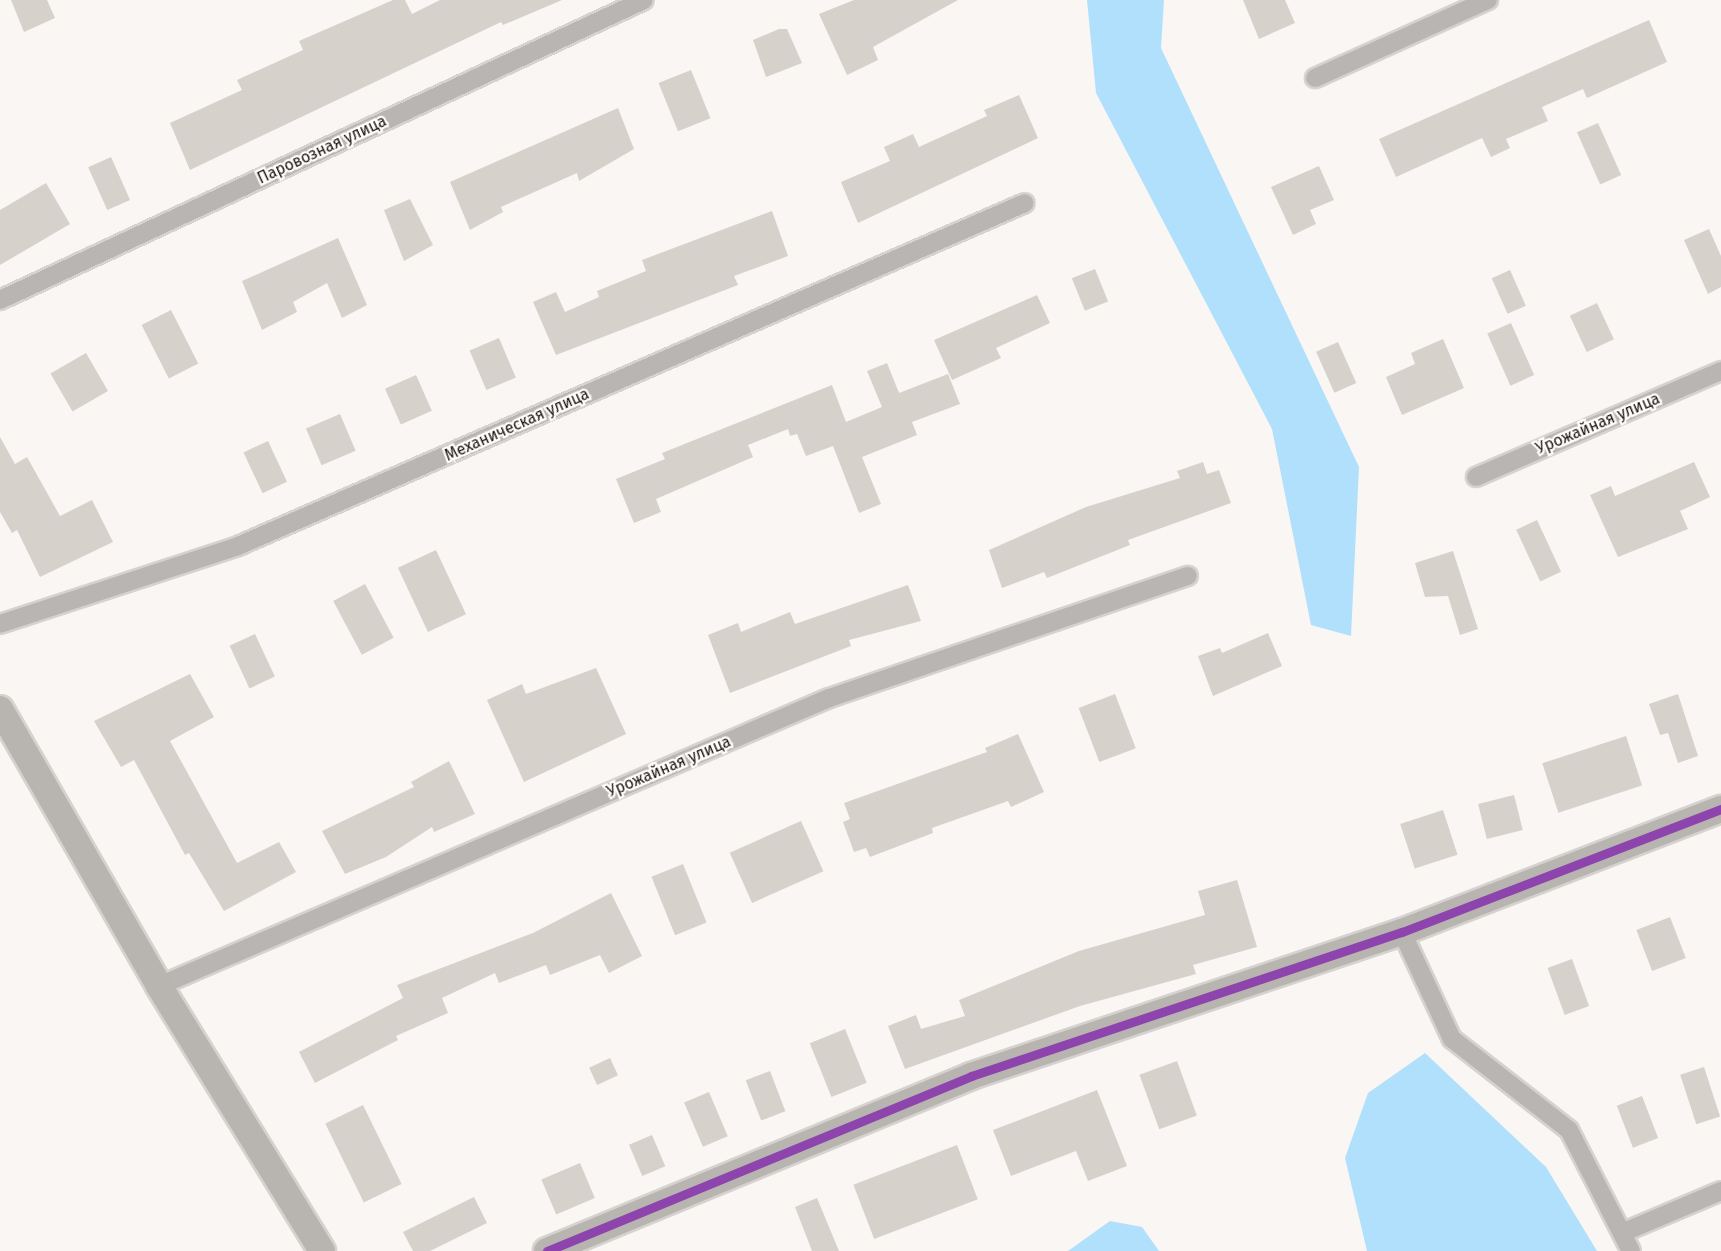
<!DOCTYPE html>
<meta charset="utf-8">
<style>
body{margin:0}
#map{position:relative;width:1721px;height:1251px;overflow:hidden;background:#f9f6f4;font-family:"Fira Sans",sans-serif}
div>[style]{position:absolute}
.water>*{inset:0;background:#b0e0fb}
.building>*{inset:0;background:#d7d1cb;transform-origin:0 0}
.roads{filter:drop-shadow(2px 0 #d5d2cf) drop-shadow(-2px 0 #d5d2cf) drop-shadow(0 2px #d5d2cf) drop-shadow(0 -2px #d5d2cf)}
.street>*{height:18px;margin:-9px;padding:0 9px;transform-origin:9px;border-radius:9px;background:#b9b5b2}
.secondary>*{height:26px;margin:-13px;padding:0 13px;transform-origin:13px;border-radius:13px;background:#b8b5b1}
.bus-1>*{height:9px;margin:-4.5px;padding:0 4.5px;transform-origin:4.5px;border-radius:4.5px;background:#8e44ad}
span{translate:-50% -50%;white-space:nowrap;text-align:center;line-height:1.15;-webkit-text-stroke:4.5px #fff;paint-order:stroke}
.street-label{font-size:16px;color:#1d130a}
</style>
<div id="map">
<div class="water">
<div style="clip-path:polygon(1087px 0,1164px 0,1161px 48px,1359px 467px,1351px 636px,1311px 625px,1272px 429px,1096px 93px)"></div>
<div style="clip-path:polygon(1425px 1053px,1546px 1167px,1597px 1251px,1367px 1251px,1345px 1158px,1368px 1093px)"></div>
<div style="clip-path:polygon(1110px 1221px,1142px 1227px,1159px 1251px,1068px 1251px)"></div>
</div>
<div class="building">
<div style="clip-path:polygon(11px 0,47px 0,55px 18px,24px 32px)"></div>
<div style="clip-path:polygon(393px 0,405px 0,412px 14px,440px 0,562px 0,503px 25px,501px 22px,190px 170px,170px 123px,242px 90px,237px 80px,303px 50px,299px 41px)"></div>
<div style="clip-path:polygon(854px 0,958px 0,873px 47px,878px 60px,847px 75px,819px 14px)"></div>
<div style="clip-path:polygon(1243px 0,1285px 0,1295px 23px,1259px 39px)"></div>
<div style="clip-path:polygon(1649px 20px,1667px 62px,1587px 98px,1583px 89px,1542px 107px,1548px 121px,1506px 139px,1510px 148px,1491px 157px,1482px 138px,1396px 177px,1379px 139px)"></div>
<div style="clip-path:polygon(779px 29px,787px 29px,802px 63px,766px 77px,753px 40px)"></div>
<div style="left:691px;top:70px;width:52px;height:35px;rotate:68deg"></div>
<div style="clip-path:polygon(1019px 95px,1038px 138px,858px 223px,841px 182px,890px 161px,884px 147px,913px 134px,919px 147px,987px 116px,984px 110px)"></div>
<div style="clip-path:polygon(618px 108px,634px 149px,579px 181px,577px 173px,501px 207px,503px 212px,470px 230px,450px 182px)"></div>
<div style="left:1598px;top:123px;width:57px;height:23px;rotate:66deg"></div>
<div style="left:111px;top:157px;width:47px;height:25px;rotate:66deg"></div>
<div style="clip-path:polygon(1319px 166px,1334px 200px,1310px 210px,1316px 224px,1293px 235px,1271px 187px)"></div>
<div style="clip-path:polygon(46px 183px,70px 224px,0 265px,0 210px)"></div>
<div style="clip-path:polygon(410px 199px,433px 245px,404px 261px,384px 210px)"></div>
<div style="clip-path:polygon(772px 211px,788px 256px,734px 276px,738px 285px,556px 355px,533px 302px,556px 292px,565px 312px,599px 297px,597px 291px,646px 271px,642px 260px)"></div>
<div style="clip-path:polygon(1709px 229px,1721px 256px,1721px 287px,1708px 294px,1684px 240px)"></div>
<div style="clip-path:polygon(338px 238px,367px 305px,342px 318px,327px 283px,293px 302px,297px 312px,262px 330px,242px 281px)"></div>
<div style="left:1095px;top:269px;width:35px;height:25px;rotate:68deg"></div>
<div style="left:1510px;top:270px;width:39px;height:20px;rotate:66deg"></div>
<div style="clip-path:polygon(1037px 295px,1050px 323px,996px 348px,1001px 358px,952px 380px,934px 340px)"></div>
<div style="left:1597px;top:303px;width:40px;height:30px;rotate:65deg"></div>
<div style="left:171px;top:310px;width:60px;height:33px;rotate:63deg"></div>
<div style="left:1511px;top:323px;width:57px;height:26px;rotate:66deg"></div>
<div style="left:499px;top:338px;width:43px;height:32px;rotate:67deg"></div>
<div style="clip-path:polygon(1443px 339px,1464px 388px,1402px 415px,1386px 377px,1415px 364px,1411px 353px)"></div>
<div style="left:1338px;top:342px;width:45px;height:24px;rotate:66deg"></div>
<div style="left:86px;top:353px;width:44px;height:41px;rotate:60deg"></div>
<div style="clip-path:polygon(887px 363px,899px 393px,948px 374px,960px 404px,912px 422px,917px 435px,862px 457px,881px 504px,859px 513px,833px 446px,806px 456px,797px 434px,790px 436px,788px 429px,748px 445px,753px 457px,656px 499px,661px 512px,634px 523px,616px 479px,665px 459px,662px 453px,832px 385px,846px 422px,882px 407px,867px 371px)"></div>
<div style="left:416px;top:375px;width:39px;height:34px;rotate:66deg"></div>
<div style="left:340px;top:414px;width:40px;height:37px;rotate:67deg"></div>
<div style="clip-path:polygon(0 437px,15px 464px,27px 457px,60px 516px,92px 500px,113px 542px,40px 577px,17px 530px,12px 533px,0 512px)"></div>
<div style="left:268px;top:441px;width:45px;height:27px;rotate:65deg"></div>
<div style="clip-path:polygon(1203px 462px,1207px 474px,1219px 470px,1231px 503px,1128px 540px,1130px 545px,1047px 578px,1044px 572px,1002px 588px,989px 550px,1086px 507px,1180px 478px,1177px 471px)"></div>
<div style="clip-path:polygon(1694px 462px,1710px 497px,1680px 511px,1688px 529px,1618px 557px,1590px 495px,1611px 486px,1615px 496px)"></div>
<div style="left:1537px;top:520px;width:57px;height:23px;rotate:65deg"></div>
<div style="left:436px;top:550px;width:71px;height:42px;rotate:65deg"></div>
<div style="clip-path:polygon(1453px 551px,1478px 629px,1460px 635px,1448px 596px,1425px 597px,1415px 563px)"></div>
<div style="left:365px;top:584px;width:61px;height:36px;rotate:62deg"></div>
<div style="clip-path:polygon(908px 585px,921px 621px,849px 640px,851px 646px,730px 693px,708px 635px,738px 623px,741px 632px,790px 612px,795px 624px)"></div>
<div style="clip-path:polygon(1268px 633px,1282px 666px,1213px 696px,1198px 656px,1220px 648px,1222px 653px)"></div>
<div style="left:255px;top:634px;width:47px;height:28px;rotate:65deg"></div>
<div style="clip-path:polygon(596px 668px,626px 734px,524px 782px,487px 700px,522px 684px,526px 694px)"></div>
<div style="clip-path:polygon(190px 674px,214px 717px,170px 741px,237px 863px,279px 842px,296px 872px,224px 911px,189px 853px,185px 855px,134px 760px,121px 767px,94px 721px)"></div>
<div style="left:1115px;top:694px;width:58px;height:39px;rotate:69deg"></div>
<div style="clip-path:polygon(1678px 694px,1698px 756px,1678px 763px,1668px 733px,1660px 735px,1649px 704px)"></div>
<div style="clip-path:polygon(1018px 734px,1044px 792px,1011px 807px,1008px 801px,932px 828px,933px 833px,870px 857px,866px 848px,854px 852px,843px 822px,850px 819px,844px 803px,987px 752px,985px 748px)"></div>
<div style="left:1626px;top:736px;width:52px;height:88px;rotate:72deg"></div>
<div style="clip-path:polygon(449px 761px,475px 814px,434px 832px,432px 827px,386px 857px,345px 874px,322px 831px,414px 787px,411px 782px)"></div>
<div style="left:1514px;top:795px;width:36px;height:37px;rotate:76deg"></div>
<div style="left:1443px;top:810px;width:47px;height:45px;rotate:72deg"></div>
<div style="left:801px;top:821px;width:55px;height:78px;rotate:66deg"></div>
<div style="left:683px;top:864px;width:63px;height:34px;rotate:68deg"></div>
<div style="clip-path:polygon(1237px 880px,1257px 947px,1193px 965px,1196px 974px,1080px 1006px,905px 1069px,888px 1026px,916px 1015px,921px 1029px,965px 1016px,959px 1000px,1079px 951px,1205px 915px,1198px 891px)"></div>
<div style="clip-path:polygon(611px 893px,642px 956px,609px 973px,600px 955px,550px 975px,546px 965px,499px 983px,495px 973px,442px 998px,448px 1013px,396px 1036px,398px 1040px,315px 1083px,299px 1052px,403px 998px,397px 985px,533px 933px)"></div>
<div style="left:1670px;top:917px;width:44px;height:36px;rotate:69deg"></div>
<div style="left:1572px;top:959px;width:50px;height:26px;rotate:70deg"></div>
<div style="left:845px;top:1029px;width:58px;height:38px;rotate:68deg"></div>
<div style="left:610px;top:1058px;width:19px;height:23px;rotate:65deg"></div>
<div style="left:1177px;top:1061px;width:58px;height:40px;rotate:70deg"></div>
<div style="left:1704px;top:1067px;width:52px;height:25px;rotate:72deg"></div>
<div style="left:770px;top:1071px;width:43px;height:26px;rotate:69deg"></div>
<div style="clip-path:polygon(1097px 1090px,1127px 1166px,1088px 1181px,1076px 1151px,1011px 1176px,993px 1130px)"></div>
<div style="left:709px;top:1092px;width:48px;height:27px;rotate:67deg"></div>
<div style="left:1642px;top:1096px;width:45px;height:27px;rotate:69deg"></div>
<div style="left:363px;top:1105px;width:88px;height:42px;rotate:64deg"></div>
<div style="left:652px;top:1135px;width:34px;height:25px;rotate:67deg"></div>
<div style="left:957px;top:1145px;width:58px;height:111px;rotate:69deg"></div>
<div style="left:580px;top:1163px;width:38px;height:42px;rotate:67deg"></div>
<div style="clip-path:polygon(474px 1197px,487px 1223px,430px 1251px,413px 1251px,403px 1232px)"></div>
<div style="clip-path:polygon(817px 1198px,839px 1251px,812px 1251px,795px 1207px)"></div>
</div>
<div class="roads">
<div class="street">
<div style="left:1315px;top:78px;width:190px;rotate:-24.3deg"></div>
<div style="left:0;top:300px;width:710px;rotate:-24.98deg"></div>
<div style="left:1476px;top:477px;width:267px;rotate:-23.4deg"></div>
<div style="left:0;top:624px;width:250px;rotate:-18.1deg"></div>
<div style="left:238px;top:546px;width:858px;rotate:-23.55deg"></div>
<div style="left:1402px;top:932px;width:118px;rotate:65deg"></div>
<div style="left:1452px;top:1039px;width:148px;rotate:37.9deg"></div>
<div style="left:1569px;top:1130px;width:136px;rotate:62.9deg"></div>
<div style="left:159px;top:986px;width:729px;rotate:-23.26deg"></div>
<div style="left:829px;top:698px;width:379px;rotate:-18.8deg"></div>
<div style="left:1624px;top:1232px;width:105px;rotate:-22.9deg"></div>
</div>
<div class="secondary">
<div style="left:0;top:709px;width:319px;rotate:60.1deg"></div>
<div style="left:159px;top:986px;width:311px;rotate:58.4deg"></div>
<div style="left:547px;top:1251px;width:459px;rotate:-22.4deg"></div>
<div style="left:971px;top:1076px;width:454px;rotate:-18.5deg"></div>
<div style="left:1402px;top:932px;width:342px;rotate:-21.1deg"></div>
</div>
</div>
<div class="bus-1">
<div style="left:547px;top:1251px;width:459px;rotate:-22.4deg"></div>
<div style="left:971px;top:1076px;width:454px;rotate:-18.5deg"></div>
<div style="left:1402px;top:932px;width:342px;rotate:-21.1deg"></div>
</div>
<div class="street-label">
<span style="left:322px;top:150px;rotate:-25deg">Паровозная улица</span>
<span style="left:1598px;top:424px;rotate:-23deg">Урожайная улица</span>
<span style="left:517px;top:425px;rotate:-24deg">Механическая улица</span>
<span style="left:669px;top:767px;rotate:-23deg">Урожайная улица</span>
</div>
</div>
